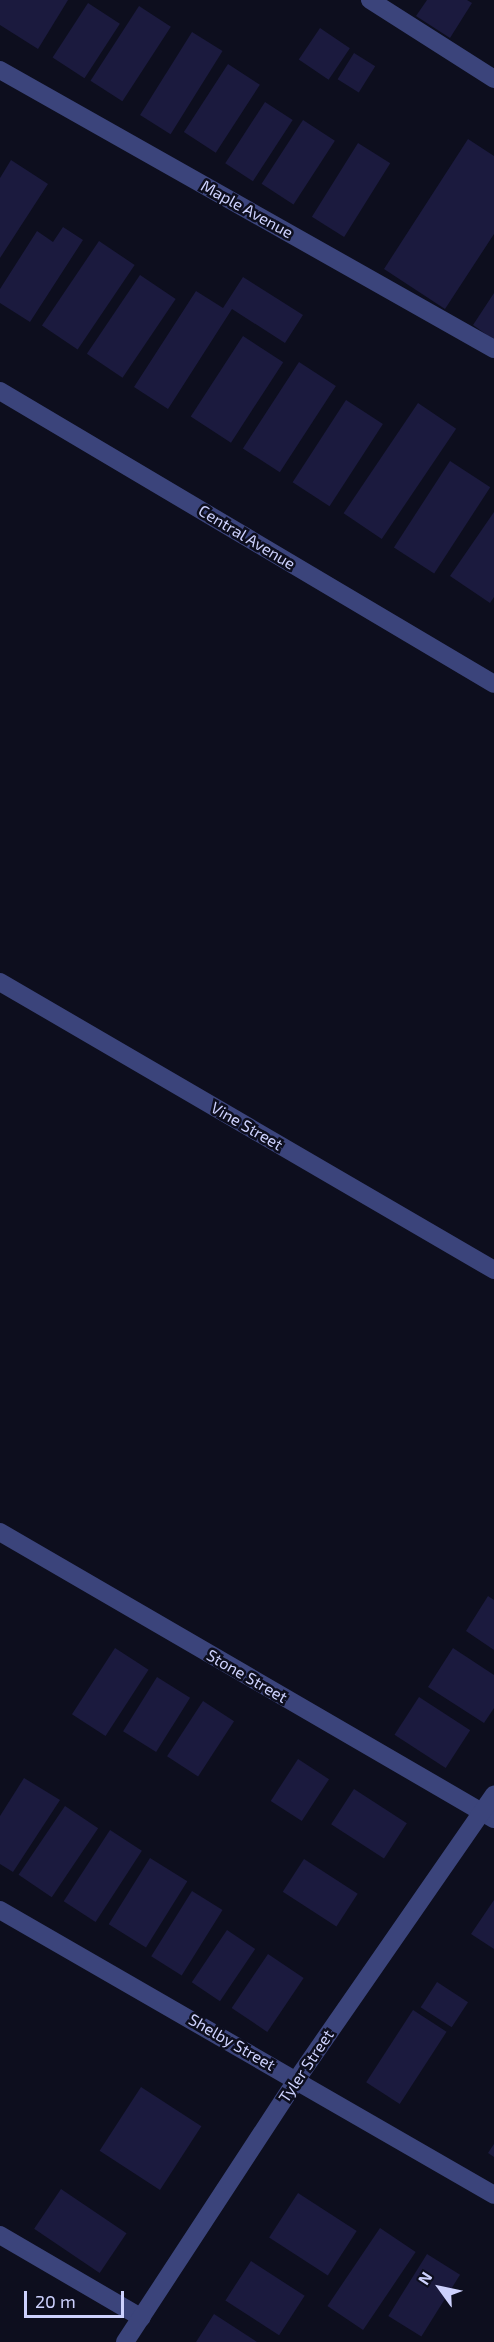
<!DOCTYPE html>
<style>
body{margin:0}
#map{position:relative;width:494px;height:2342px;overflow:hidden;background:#0d0e1e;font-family:"Exo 2",sans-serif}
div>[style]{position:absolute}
.building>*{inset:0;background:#1b1a3e;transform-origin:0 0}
.minor>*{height:18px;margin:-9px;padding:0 9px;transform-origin:9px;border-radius:9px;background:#3b447b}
span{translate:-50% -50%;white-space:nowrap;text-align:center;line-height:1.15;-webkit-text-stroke:5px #0d0e1e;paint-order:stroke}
.street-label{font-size:16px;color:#cdd1fd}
.north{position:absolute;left:410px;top:2258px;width:60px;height:60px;-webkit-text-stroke:4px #0d0e1e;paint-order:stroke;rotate:303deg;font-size:16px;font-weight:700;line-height:24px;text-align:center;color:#cdd1fd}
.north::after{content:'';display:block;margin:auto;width:21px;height:27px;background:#cdd1fd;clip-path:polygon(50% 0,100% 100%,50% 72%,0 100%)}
.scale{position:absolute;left:24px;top:2291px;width:100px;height:27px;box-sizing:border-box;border:3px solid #cdd1fd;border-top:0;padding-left:8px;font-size:18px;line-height:21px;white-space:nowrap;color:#cdd1fd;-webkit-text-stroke:4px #0d0e1e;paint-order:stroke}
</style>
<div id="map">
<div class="building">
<div style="clip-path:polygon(0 0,68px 0,38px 49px,0 25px)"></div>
<div style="clip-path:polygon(427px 0,467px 0,472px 3px,450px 38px,416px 16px)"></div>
<div style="left:88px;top:3px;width:38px;height:65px;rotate:33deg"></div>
<div style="left:139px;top:6px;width:38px;height:89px;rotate:33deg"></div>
<div style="left:320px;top:28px;width:36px;height:38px;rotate:34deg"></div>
<div style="left:192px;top:32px;width:36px;height:98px;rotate:32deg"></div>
<div style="left:354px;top:53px;width:25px;height:31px;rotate:32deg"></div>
<div style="left:228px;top:64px;width:38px;height:81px;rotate:33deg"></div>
<div style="left:265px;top:102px;width:33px;height:73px;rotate:33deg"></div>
<div style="left:303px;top:120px;width:38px;height:76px;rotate:33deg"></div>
<div style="clip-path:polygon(468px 139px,494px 156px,494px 234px,445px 309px,384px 269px)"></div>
<div style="left:358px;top:143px;width:38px;height:87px;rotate:32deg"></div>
<div style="clip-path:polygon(11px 160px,48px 184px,0 258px,0 178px)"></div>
<div style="clip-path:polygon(63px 227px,83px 240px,30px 322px,0 303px,0 289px,37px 231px,53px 242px)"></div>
<div style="left:99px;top:241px;width:43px;height:102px;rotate:34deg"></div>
<div style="left:140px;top:275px;width:43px;height:95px;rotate:34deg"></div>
<div style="clip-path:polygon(243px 277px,303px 315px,285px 343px,232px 309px,168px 409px,134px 387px,196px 291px,223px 308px)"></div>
<div style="clip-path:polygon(494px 293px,494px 340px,473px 325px)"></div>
<div style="left:243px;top:336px;width:48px;height:96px;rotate:33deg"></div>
<div style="left:299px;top:362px;width:44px;height:103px;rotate:33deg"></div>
<div style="left:346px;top:400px;width:44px;height:98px;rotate:33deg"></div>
<div style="left:418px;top:403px;width:46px;height:133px;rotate:34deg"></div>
<div style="left:450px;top:461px;width:48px;height:103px;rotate:33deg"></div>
<div style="clip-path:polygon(494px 512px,494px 597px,490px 603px,450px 576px)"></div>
<div style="clip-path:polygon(488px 1596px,494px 1600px,494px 1650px,466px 1631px)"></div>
<div style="left:115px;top:1648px;width:40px;height:79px;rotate:33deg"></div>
<div style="clip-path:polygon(453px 1648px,494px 1675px,494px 1708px,484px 1723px,428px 1687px)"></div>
<div style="left:157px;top:1677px;width:39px;height:64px;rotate:32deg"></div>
<div style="left:419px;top:1697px;width:61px;height:45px;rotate:33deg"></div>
<div style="left:203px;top:1701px;width:37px;height:66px;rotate:33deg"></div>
<div style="left:298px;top:1759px;width:37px;height:50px;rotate:33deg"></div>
<div style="clip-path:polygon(24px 1778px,60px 1800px,13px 1872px,0 1864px,0 1816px)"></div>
<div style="left:354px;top:1789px;width:63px;height:42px;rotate:33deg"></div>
<div style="left:65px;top:1806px;width:40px;height:83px;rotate:34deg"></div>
<div style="left:110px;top:1830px;width:38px;height:85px;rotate:33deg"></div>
<div style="left:150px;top:1858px;width:44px;height:78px;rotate:32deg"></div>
<div style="left:304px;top:1859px;width:64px;height:39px;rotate:33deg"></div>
<div style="left:192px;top:1891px;width:36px;height:77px;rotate:32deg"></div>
<div style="clip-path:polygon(494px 1900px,494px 1949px,471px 1934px)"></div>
<div style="left:227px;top:1930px;width:34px;height:63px;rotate:34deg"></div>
<div style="left:268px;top:1954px;width:43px;height:65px;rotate:34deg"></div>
<div style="left:437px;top:1982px;width:37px;height:30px;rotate:33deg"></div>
<div style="left:413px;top:2010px;width:40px;height:86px;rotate:33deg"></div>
<div style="left:141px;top:2087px;width:72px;height:76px;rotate:33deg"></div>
<div style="clip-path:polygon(494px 2144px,494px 2157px,488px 2153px)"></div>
<div style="left:61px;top:2189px;width:79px;height:48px;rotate:34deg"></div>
<div style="left:298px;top:2193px;width:70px;height:53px;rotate:33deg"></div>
<div style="left:380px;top:2228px;width:43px;height:94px;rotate:34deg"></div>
<div style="left:427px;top:2254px;width:39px;height:73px;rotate:32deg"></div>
<div style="left:251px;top:2261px;width:64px;height:47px;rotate:33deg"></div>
<div style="clip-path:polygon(214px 2314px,257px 2342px,196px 2342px)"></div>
</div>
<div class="minor">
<div style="left:370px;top:0;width:147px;rotate:32.5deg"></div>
<div style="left:0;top:70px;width:567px;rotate:29.46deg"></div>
<div style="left:0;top:391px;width:574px;rotate:30.67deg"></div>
<div style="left:0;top:982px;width:572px;rotate:30.24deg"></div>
<div style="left:0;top:1532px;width:571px;rotate:30.16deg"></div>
<div style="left:0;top:1910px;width:570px;rotate:29.98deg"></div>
<div style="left:0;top:2235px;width:164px;rotate:30.3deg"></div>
<div style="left:125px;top:2342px;width:314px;rotate:-56.8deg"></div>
<div style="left:297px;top:2079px;width:346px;rotate:-55.3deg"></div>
</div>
<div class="street-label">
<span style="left:247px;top:209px;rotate:29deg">Maple Avenue</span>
<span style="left:247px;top:537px;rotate:31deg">Central Avenue</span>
<span style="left:247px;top:1126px;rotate:30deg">Vine Street</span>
<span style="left:247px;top:1676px;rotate:30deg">Stone Street</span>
<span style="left:232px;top:2042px;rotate:30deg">Shelby Street</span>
<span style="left:306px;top:2066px;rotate:-56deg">Tyler Street</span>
</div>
<div class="north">N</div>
<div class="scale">20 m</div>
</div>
